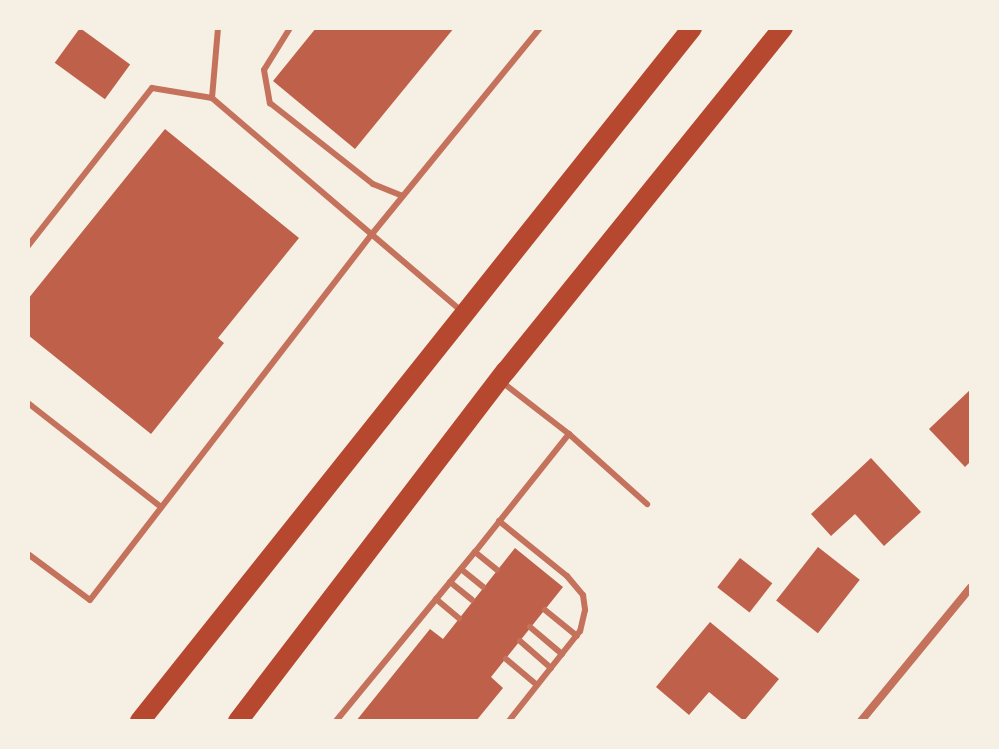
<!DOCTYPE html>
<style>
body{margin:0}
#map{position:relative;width:999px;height:749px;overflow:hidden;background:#f6efe4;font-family:Ubuntu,sans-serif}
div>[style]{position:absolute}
.building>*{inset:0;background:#bf614a;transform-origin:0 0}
.service>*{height:6px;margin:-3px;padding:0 3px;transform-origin:3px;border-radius:3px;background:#c5725c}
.minor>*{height:8px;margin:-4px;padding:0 4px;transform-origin:4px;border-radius:4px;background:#c5725c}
.primary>*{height:20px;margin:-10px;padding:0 10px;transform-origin:10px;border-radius:10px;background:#b5482f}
span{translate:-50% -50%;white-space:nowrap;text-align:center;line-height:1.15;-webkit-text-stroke:7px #f6efe4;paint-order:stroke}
.frame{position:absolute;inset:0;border:30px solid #f6efe4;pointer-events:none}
</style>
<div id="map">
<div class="building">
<div style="left:80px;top:28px;width:62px;height:43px;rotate:36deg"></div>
<div style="clip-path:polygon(316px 28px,454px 28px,355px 149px,273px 81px)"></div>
<div style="clip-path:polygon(165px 129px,299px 238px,218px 338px,224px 343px,151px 434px,28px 335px,28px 299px)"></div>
<div style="clip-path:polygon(971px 389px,971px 461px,965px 467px,929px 429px)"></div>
<div style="clip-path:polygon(871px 458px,921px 512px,884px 546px,855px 514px,831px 536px,811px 514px)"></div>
<div style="left:818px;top:547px;width:53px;height:68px;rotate:38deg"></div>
<div style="clip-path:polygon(515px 548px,563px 587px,491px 677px,503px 688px,476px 721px,356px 721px,430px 629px,443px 639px)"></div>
<div style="left:740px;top:558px;width:41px;height:37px;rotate:38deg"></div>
<div style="clip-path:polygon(710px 622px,779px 679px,744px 721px,709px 692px,689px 715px,656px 687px)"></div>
</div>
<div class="service">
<div style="left:290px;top:28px;width:49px;rotate:121.8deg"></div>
<div style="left:264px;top:70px;width:34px;rotate:80deg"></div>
<div style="left:270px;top:103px;width:131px;rotate:38.2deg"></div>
<div style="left:373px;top:184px;width:32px;rotate:22deg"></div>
<div style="left:212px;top:98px;width:70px;rotate:-85.1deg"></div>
<div style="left:28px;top:246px;width:201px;rotate:-51.9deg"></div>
<div style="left:152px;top:88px;width:61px;rotate:9.5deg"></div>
<div style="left:212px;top:98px;width:328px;rotate:40.5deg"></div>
<div style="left:28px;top:403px;width:169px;rotate:38deg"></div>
<div style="left:569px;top:434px;width:105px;rotate:41.9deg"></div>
<div style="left:499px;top:521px;width:87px;rotate:39deg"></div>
<div style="left:567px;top:576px;width:25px;rotate:50deg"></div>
<div style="left:583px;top:595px;width:15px;rotate:82deg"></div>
<div style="left:585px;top:610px;width:22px;rotate:103deg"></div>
<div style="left:580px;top:631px;width:115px;rotate:128.3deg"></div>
<div style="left:475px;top:552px;width:151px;rotate:-51.5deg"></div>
<div style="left:569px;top:434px;width:85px;rotate:-142.2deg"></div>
<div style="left:28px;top:554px;width:77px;rotate:36.6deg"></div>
<div style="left:90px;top:600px;width:462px;rotate:-52.4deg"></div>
<div style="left:372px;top:234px;width:266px;rotate:-50.8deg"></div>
<div style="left:461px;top:569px;width:28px;rotate:39deg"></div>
<div style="left:450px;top:582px;width:28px;rotate:39deg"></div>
<div style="left:436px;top:599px;width:30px;rotate:40deg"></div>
<div style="left:545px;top:610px;width:41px;rotate:39.1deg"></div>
<div style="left:530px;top:627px;width:42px;rotate:40.2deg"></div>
<div style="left:520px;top:641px;width:41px;rotate:41.1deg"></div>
<div style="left:506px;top:659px;width:40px;rotate:40deg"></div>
<div style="left:336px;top:721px;width:219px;rotate:-50.6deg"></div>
<div style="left:475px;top:552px;width:28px;rotate:39deg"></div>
</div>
<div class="minor">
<div style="left:861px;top:721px;width:173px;rotate:-50.6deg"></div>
</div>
<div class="primary">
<div style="left:140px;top:721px;width:886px;rotate:-51.46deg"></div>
<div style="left:238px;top:721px;width:441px;rotate:-52.6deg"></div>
<div style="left:506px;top:371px;width:441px;rotate:-51.1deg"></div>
</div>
<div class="frame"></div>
</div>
